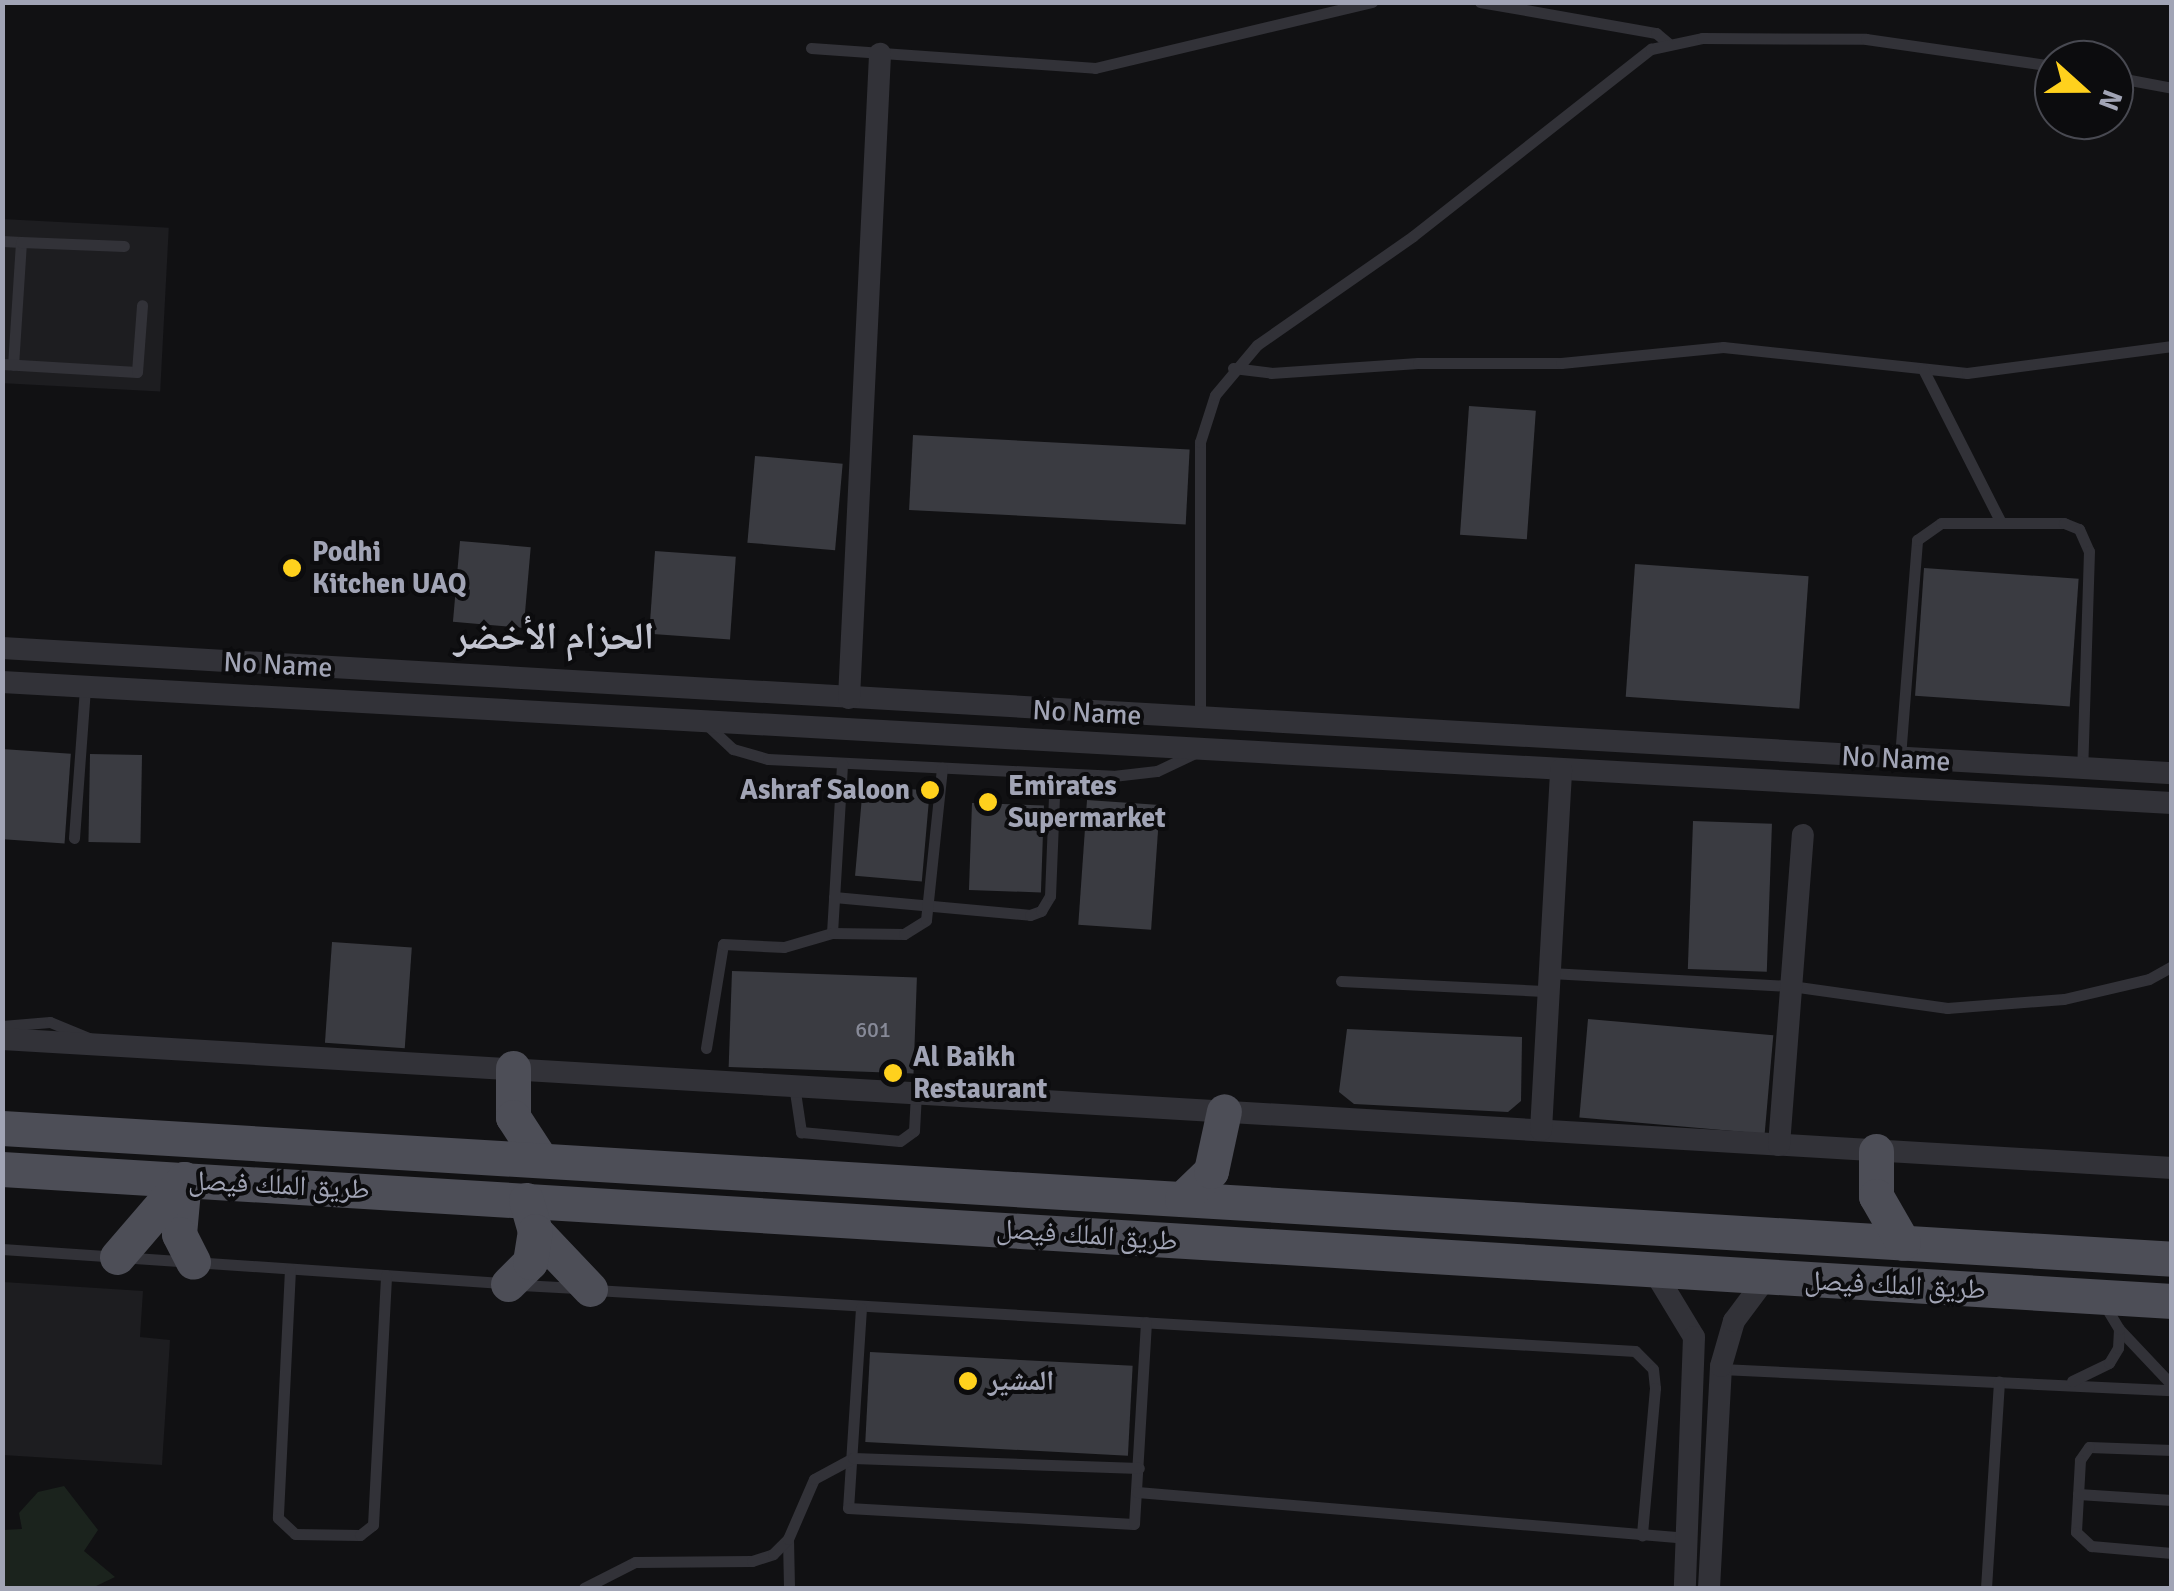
<!DOCTYPE html>
<meta charset="utf-8">
<style>
body{margin:0}
#map{position:relative;width:2174px;height:1591px;overflow:hidden;background:#111113;font-family:Signika,"Noto Naskh Arabic",sans-serif}
div>[style]{position:absolute}
.built>*{inset:0;background:#1d1d20;transform-origin:0 0}
.green>*{inset:0;background:#1b231d}
.building>*{inset:0;background:#3a3b41;transform-origin:0 0}
.lane>*{height:11px;margin:-5.5px;padding:0 5.5px;transform-origin:5.5px;border-radius:5.5px;background:#323238}
.street>*{height:22px;margin:-11px;padding:0 11px;transform-origin:11px;border-radius:11px;background:#323238}
.primary>*{height:35px;margin:-17.5px;padding:0 17.5px;transform-origin:17.5px;border-radius:17.5px;background:#4d4e57}
.dots>*{width:28px;height:28px;translate:-50% -50%;box-sizing:border-box;border:5px solid #0c0c0e;border-radius:50%}
span{translate:-50% -50%;white-space:nowrap;text-align:center;line-height:1.15;-webkit-text-stroke:8px #0c0c0e;paint-order:stroke}
.number-label{font-size:22px;color:#878a98}
.number-label span{-webkit-text-stroke-width:0}
.poi-label{font-size:28px;color:#a1a4b5;font-weight:700}
.left{translate:0 -50%;text-align:left}
.right{translate:-100% -50%;text-align:right}
.street-label{font-size:28px;color:#a1a4b5}
.district-label{font-size:38px;color:#c2c4d0;font-weight:700}
.frame{position:absolute;inset:0;border:5px solid #a1a4b5;pointer-events:none}
.north{position:absolute;left:2034px;top:40px;width:100px;height:100px;box-sizing:border-box;background:#0c0c0e;border:2px solid #484951;border-radius:50%;rotate:111deg;font-size:28px;font-weight:700;line-height:40px;text-align:center;color:#a1a4b5}
.north::after{content:'';display:block;margin:auto;width:35px;height:45px;background:#ffd11d;clip-path:polygon(50% 0,100% 100%,50% 72%,0 100%)}
</style>
<div id="map">
<div class="built">
<div style="left:2px;top:219px;width:167px;height:164px;rotate:3deg"></div>
<div style="clip-path:polygon(3px 1282px,143px 1291px,140px 1337px,170px 1340px,162px 1465px,3px 1455px)"></div>
</div>
<div class="green">
<div style="clip-path:polygon(64px 1486px,98px 1530px,84px 1551px,115px 1577px,92px 1588px,3px 1588px,3px 1530px,22px 1529px,19px 1513px,38px 1492px)"></div>
</div>
<div class="building">
<div style="left:1469px;top:406px;width:67px;height:129px;rotate:4deg"></div>
<div style="left:913px;top:435px;width:277px;height:75px;rotate:3deg"></div>
<div style="left:755px;top:456px;width:88px;height:87px;rotate:5deg"></div>
<div style="left:460px;top:541px;width:71px;height:81px;rotate:5deg"></div>
<div style="left:655px;top:551px;width:81px;height:83px;rotate:4deg"></div>
<div style="left:1635px;top:564px;width:174px;height:133px;rotate:4deg"></div>
<div style="left:1924px;top:568px;width:155px;height:128px;rotate:4deg"></div>
<div style="left:2px;top:749px;width:69px;height:90px;rotate:4deg"></div>
<div style="left:90px;top:754px;width:52px;height:88px;rotate:1deg"></div>
<div style="left:863px;top:785px;width:67px;height:91px;rotate:5deg"></div>
<div style="left:1087px;top:800px;width:73px;height:125px;rotate:4deg"></div>
<div style="left:972px;top:803px;width:72px;height:87px;rotate:2deg"></div>
<div style="left:1693px;top:821px;width:79px;height:148px;rotate:2deg"></div>
<div style="left:332px;top:942px;width:80px;height:101px;rotate:4deg"></div>
<div style="left:732px;top:971px;width:185px;height:96px;rotate:2deg"></div>
<div style="left:1588px;top:1019px;width:186px;height:99px;rotate:5deg"></div>
<div style="clip-path:polygon(1347px 1029px,1522px 1037px,1521px 1101px,1508px 1112px,1354px 1104px,1339px 1092px)"></div>
<div style="left:870px;top:1352px;width:263px;height:90px;rotate:3deg"></div>
</div>
<div class="lane">
<div style="left:1480px;top:2px;width:179px;rotate:10deg"></div>
<div style="left:1656px;top:33px;width:16px;rotate:40deg"></div>
<div style="left:811px;top:48px;width:285px;rotate:4deg"></div>
<div style="left:1095px;top:68px;width:285px;rotate:-13.4deg"></div>
<div style="left:2114px;top:77px;width:59px;rotate:10.7deg"></div>
<div style="left:2px;top:241px;width:19px;rotate:3deg"></div>
<div style="left:21px;top:242px;width:123px;rotate:93.7deg"></div>
<div style="left:21px;top:242px;width:103px;rotate:2.2deg"></div>
<div style="left:2px;top:364px;width:135px;rotate:3.4deg"></div>
<div style="left:137px;top:372px;width:67px;rotate:-85.7deg"></div>
<div style="left:1233px;top:368px;width:38px;rotate:7deg"></div>
<div style="left:1271px;top:373px;width:147px;rotate:-3.9deg"></div>
<div style="left:1418px;top:363px;width:143px"></div>
<div style="left:1561px;top:363px;width:163px;rotate:-5.6deg"></div>
<div style="left:1723px;top:347px;width:245px;rotate:6.1deg"></div>
<div style="left:1967px;top:373px;width:207px;rotate:-7.5deg"></div>
<div style="left:1923px;top:369px;width:170px;rotate:63.1deg"></div>
<div style="left:1200px;top:718px;width:276px;rotate:-90deg"></div>
<div style="left:1200px;top:442px;width:49px;rotate:-72.3deg"></div>
<div style="left:1215px;top:395px;width:65px;rotate:-50deg"></div>
<div style="left:1257px;top:345px;width:190px;rotate:-34.9deg"></div>
<div style="left:1413px;top:236px;width:303px;rotate:-38.2deg"></div>
<div style="left:1651px;top:49px;width:52px;rotate:-12.2deg"></div>
<div style="left:1702px;top:38px;width:164px;rotate:0.3deg"></div>
<div style="left:1866px;top:39px;width:190px;rotate:8.2deg"></div>
<div style="left:706px;top:724px;width:37px;rotate:43deg"></div>
<div style="left:733px;top:749px;width:36px;rotate:16deg"></div>
<div style="left:768px;top:759px;width:345px;rotate:2.8deg"></div>
<div style="left:1113px;top:776px;width:44px;rotate:-6.5deg"></div>
<div style="left:1157px;top:771px;width:42px;rotate:-25.3deg"></div>
<div style="left:1900px;top:757px;width:218px;rotate:-85.5deg"></div>
<div style="left:1917px;top:540px;width:29px;rotate:-35deg"></div>
<div style="left:1941px;top:523px;width:123px"></div>
<div style="left:2064px;top:523px;width:16px;rotate:22deg"></div>
<div style="left:2079px;top:529px;width:24px;rotate:66deg"></div>
<div style="left:2089px;top:551px;width:218px;rotate:91.8deg"></div>
<div style="left:74px;top:838px;width:151px;rotate:-85.8deg"></div>
<div style="left:834px;top:897px;width:197px;rotate:5.2deg"></div>
<div style="left:1030px;top:915px;width:12px;rotate:-20deg"></div>
<div style="left:1041px;top:911px;width:17px;rotate:-59deg"></div>
<div style="left:1050px;top:896px;width:123px;rotate:-87.7deg"></div>
<div style="left:832px;top:933px;width:170px;rotate:-86.6deg"></div>
<div style="left:1550px;top:973px;width:241px;rotate:3.1deg"></div>
<div style="left:1791px;top:986px;width:158px;rotate:8deg"></div>
<div style="left:1947px;top:1008px;width:117px;rotate:-4.4deg"></div>
<div style="left:2064px;top:999px;width:87px;rotate:-13.2deg"></div>
<div style="left:2149px;top:979px;width:26px;rotate:-29deg"></div>
<div style="left:1341px;top:981px;width:208px;rotate:2.8deg"></div>
<div style="left:2px;top:1026px;width:48px;rotate:-4.8deg"></div>
<div style="left:50px;top:1022px;width:44px;rotate:22.5deg"></div>
<div style="left:706px;top:1048px;width:105px;rotate:-80.7deg"></div>
<div style="left:723px;top:944px;width:61px;rotate:2.8deg"></div>
<div style="left:784px;top:947px;width:50px;rotate:-16.3deg"></div>
<div style="left:832px;top:933px;width:72px;rotate:0.8deg"></div>
<div style="left:904px;top:934px;width:26px;rotate:-32deg"></div>
<div style="left:926px;top:920px;width:153px;rotate:-84deg"></div>
<div style="left:794px;top:1085px;width:48px;rotate:81.5deg"></div>
<div style="left:801px;top:1132px;width:99px;rotate:5.2deg"></div>
<div style="left:900px;top:1141px;width:17px;rotate:-36deg"></div>
<div style="left:914px;top:1131px;width:38px;rotate:-87deg"></div>
<div style="left:2px;top:1249px;width:501px;rotate:3.89deg"></div>
<div style="left:290px;top:1269px;width:249px;rotate:92.8deg"></div>
<div style="left:278px;top:1518px;width:23px;rotate:43deg"></div>
<div style="left:295px;top:1534px;width:65px;rotate:0.9deg"></div>
<div style="left:360px;top:1535px;width:16px;rotate:-38deg"></div>
<div style="left:373px;top:1525px;width:250px;rotate:-87deg"></div>
<div style="left:521px;top:1285px;width:56px;rotate:3.1deg"></div>
<div style="left:595px;top:1290px;width:1042px;rotate:3.36deg"></div>
<div style="left:1635px;top:1351px;width:25px;rotate:45deg"></div>
<div style="left:1653px;top:1369px;width:19px;rotate:84deg"></div>
<div style="left:1655px;top:1388px;width:148px;rotate:95.1deg"></div>
<div style="left:861px;top:1308px;width:200px;rotate:93.7deg"></div>
<div style="left:848px;top:1508px;width:286px;rotate:3.2deg"></div>
<div style="left:1134px;top:1524px;width:202px;rotate:-86.6deg"></div>
<div style="left:2119px;top:1329px;width:77px;rotate:46.6deg"></div>
<div style="left:1721px;top:1369px;width:451px;rotate:2.7deg"></div>
<div style="left:2072px;top:1381px;width:41px;rotate:-25.9deg"></div>
<div style="left:2109px;top:1363px;width:17px;rotate:-59deg"></div>
<div style="left:2118px;top:1348px;width:19px;rotate:-87deg"></div>
<div style="left:2119px;top:1329px;width:29px;rotate:-121deg"></div>
<div style="left:2172px;top:1450px;width:83px;rotate:-177.9deg"></div>
<div style="left:2089px;top:1447px;width:16px;rotate:125deg"></div>
<div style="left:2080px;top:1460px;width:72px;rotate:93.2deg"></div>
<div style="left:2076px;top:1532px;width:21px;rotate:43deg"></div>
<div style="left:2091px;top:1546px;width:81px;rotate:4.9deg"></div>
<div style="left:1137px;top:1492px;width:553px;rotate:4.77deg"></div>
<div style="left:2078px;top:1494px;width:94px;rotate:3.7deg"></div>
<div style="left:788px;top:1539px;width:49px;rotate:88.8deg"></div>
<div style="left:584px;top:1588px;width:57px;rotate:-27deg"></div>
<div style="left:635px;top:1562px;width:117px;rotate:-0.5deg"></div>
<div style="left:752px;top:1561px;width:22px;rotate:-18deg"></div>
<div style="left:773px;top:1554px;width:21px;rotate:-45deg"></div>
<div style="left:788px;top:1539px;width:65px;rotate:-66.6deg"></div>
<div style="left:814px;top:1479px;width:44px;rotate:-28.3deg"></div>
<div style="left:853px;top:1458px;width:286px;rotate:2deg"></div>
<div style="left:1986px;top:1588px;width:207px;rotate:-86.4deg"></div>
</div>
<div class="street">
<div style="left:2px;top:648px;width:2174px;rotate:3.3deg"></div>
<div style="left:2px;top:682px;width:2173px;rotate:3.19deg"></div>
<div style="left:849px;top:698px;width:645px;rotate:-87.24deg"></div>
<div style="left:2px;top:1039px;width:2174px;rotate:3.4deg"></div>
<div style="left:1541px;top:1130px;width:361px;rotate:-86.8deg"></div>
<div style="left:1779px;top:1145px;width:311px;rotate:-85.6deg"></div>
<div style="left:1654px;top:1271px;width:77px;rotate:58.8deg"></div>
<div style="left:1694px;top:1337px;width:251px;rotate:92.1deg"></div>
<div style="left:1709px;top:1588px;width:222px;rotate:-86.9deg"></div>
<div style="left:1721px;top:1366px;width:47px;rotate:-73.9deg"></div>
<div style="left:1734px;top:1321px;width:54px;rotate:-53.3deg"></div>
</div>
<div class="primary">
<div style="left:513px;top:1068px;width:49px;rotate:90deg"></div>
<div style="left:513px;top:1117px;width:51px;rotate:56.9deg"></div>
<div style="left:2px;top:1128px;width:2174px;rotate:3.45deg"></div>
<div style="left:1876px;top:1151px;width:45px;rotate:90deg"></div>
<div style="left:1876px;top:1196px;width:54px;rotate:60.1deg"></div>
<div style="left:2px;top:1169px;width:2174px;rotate:3.48deg"></div>
<div style="left:184px;top:1179px;width:55px;rotate:95.2deg"></div>
<div style="left:179px;top:1234px;width:31px;rotate:63deg"></div>
<div style="left:1182px;top:1199px;width:40px;rotate:-44deg"></div>
<div style="left:1211px;top:1171px;width:61px;rotate:-77.8deg"></div>
<div style="left:526px;top:1200px;width:32px;rotate:74deg"></div>
<div style="left:535px;top:1231px;width:80px;rotate:46.5deg"></div>
<div style="left:117px;top:1257px;width:103px;rotate:-49.3deg"></div>
<div style="left:508px;top:1284px;width:31px;rotate:-45deg"></div>
<div style="left:530px;top:1262px;width:31px;rotate:-81deg"></div>
</div>
<div class="dots">
<div style="left:292px;top:568px;background:#ffd11d"></div>
<div style="left:930px;top:790px;background:#ffd11d"></div>
<div style="left:988px;top:802px;background:#ffd11d"></div>
<div style="left:893px;top:1073px;background:#ffd11d"></div>
<div style="left:968px;top:1381px;background:#ffd11d"></div>
</div>
<div class="number-label">
<span style="left:873px;top:1030px">601</span>
</div>
<div class="poi-label">
<span class="left" style="left:312px;top:568px">Podhi<br>Kitchen UAQ</span>
<span class="left" style="left:1008px;top:802px">Emirates<br>Supermarket</span>
<span class="right" style="left:910px;top:790px">Ashraf Saloon</span>
<span class="left" style="left:913px;top:1073px">Al Baikh<br>Restaurant</span>
<span class="left" style="left:988px;top:1381px">المشير</span>
</div>
<div class="street-label">
<span style="left:278px;top:665px;rotate:3deg">No Name</span>
<span style="left:1087px;top:713px;rotate:3deg">No Name</span>
<span style="left:1896px;top:759px;rotate:3deg">No Name</span>
<span style="left:279px;top:1185px;rotate:3deg">طريق الملك فيصل</span>
<span style="left:1087px;top:1235px;rotate:4deg">طريق الملك فيصل</span>
<span style="left:1895px;top:1285px;rotate:3deg">طريق الملك فيصل</span>
</div>
<div class="district-label">
<span style="left:554px;top:637px">الحزام الأخضر</span>
</div>
<div class="frame"></div>
<div class="north">N</div>
</div>
